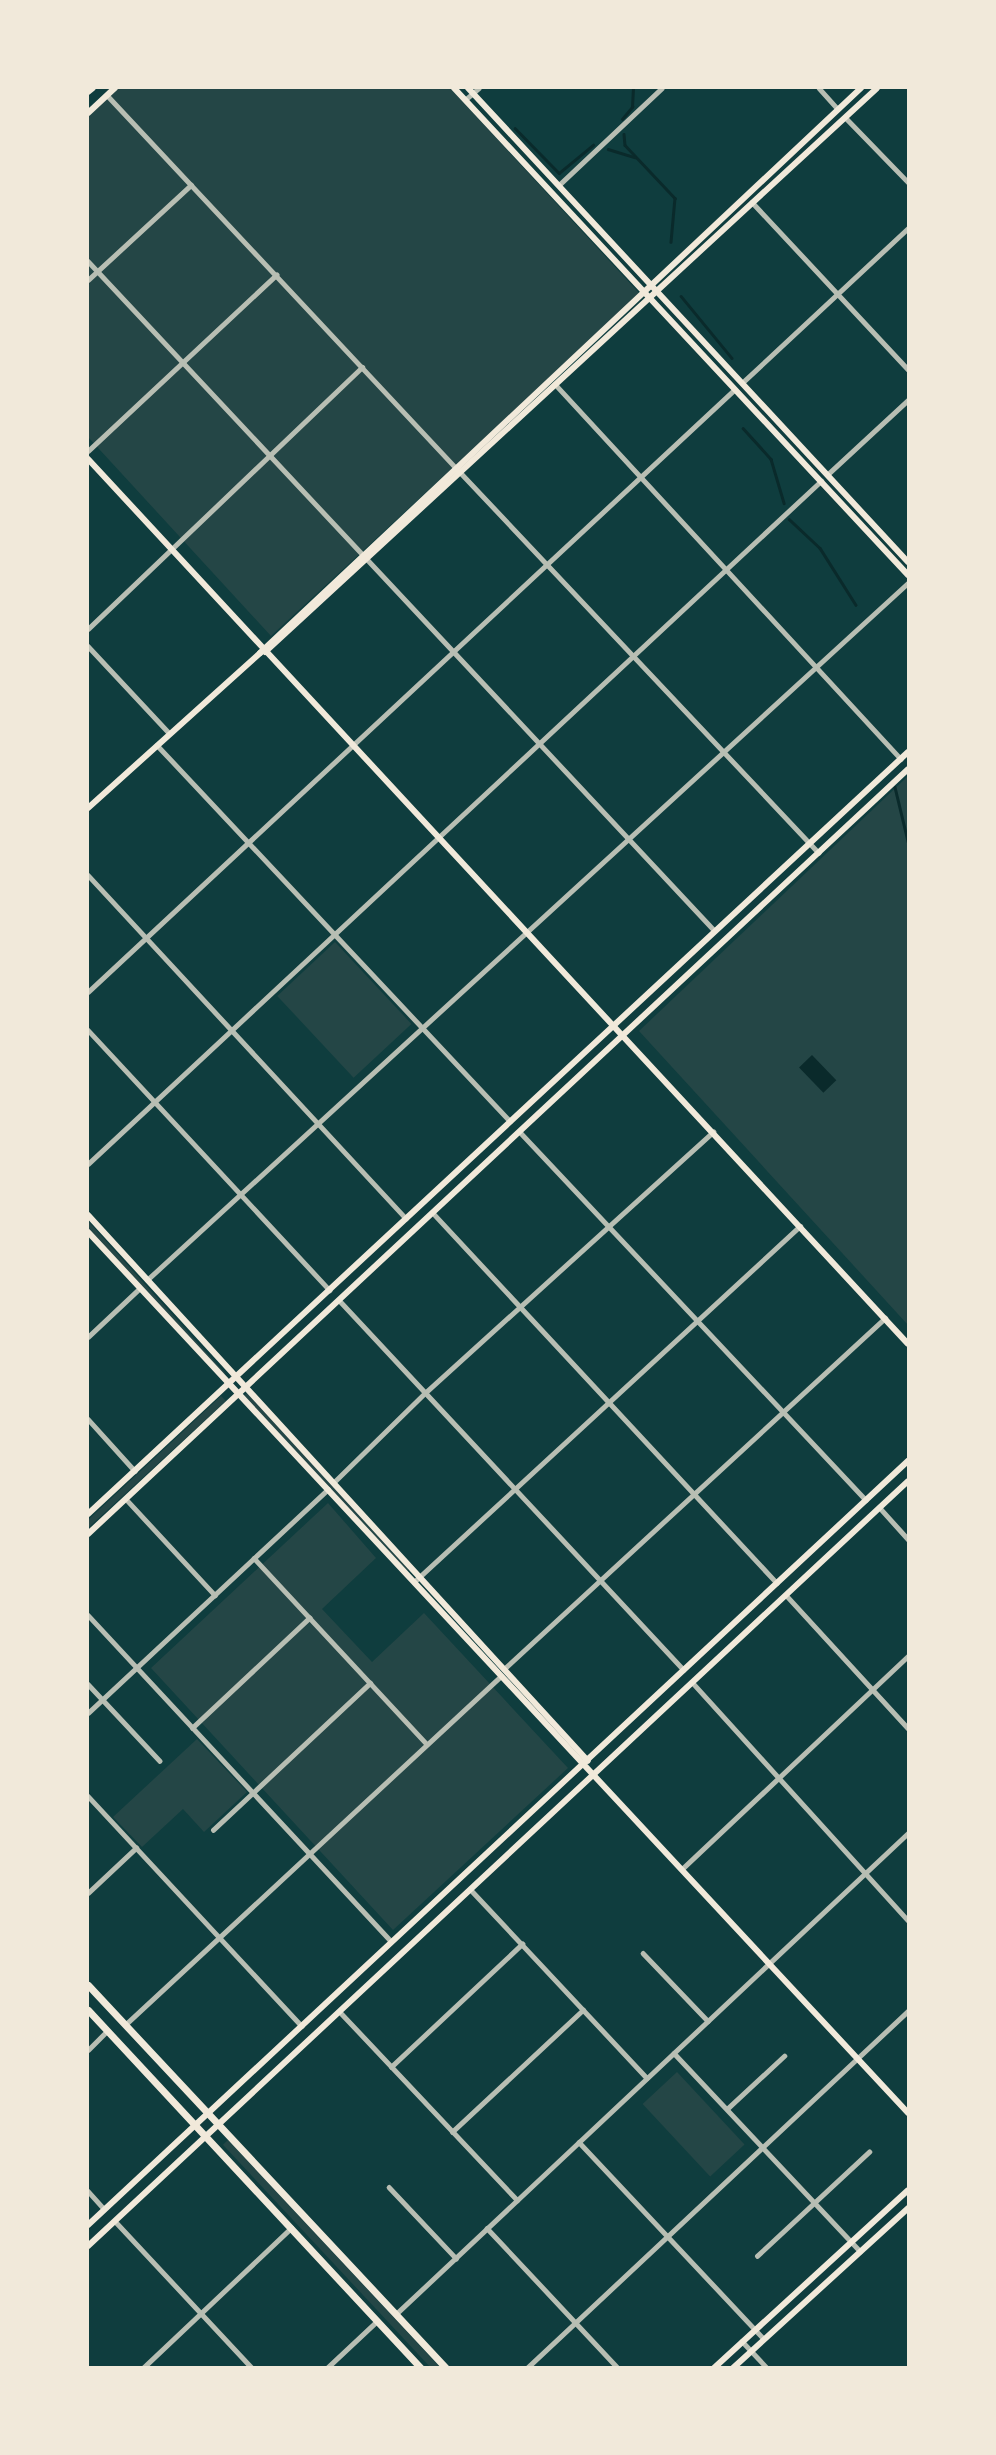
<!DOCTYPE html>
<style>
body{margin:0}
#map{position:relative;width:996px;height:2455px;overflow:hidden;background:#0f3d3e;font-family:"Nunito Sans",sans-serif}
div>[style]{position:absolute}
.green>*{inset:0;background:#244646;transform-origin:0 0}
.water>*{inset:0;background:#0a2a2b;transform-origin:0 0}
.stream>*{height:2.5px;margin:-1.25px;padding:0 1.25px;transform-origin:1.25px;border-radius:1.25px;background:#0a2a2b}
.minor>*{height:4.5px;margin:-2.25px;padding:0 2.25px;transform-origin:2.25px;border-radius:2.25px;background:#b8beb3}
.secondary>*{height:6px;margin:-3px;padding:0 3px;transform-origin:3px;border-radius:3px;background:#f1e9da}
.primary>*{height:7px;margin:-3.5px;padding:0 3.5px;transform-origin:3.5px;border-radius:3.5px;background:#f1e9da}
span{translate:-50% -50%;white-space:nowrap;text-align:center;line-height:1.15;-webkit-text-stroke:6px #f1e9da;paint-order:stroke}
.frame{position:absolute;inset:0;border:89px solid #f1e9da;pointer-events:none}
</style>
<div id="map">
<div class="green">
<div style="clip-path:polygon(109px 88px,450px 88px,640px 294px,271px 636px,88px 437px,88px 113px)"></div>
<div style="clip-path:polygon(908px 776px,908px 1325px,639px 1031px)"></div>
<div style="left:335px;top:942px;width:112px;height:79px;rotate:47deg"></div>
<div style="left:88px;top:1221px;width:205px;height:7px;rotate:48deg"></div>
<div style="clip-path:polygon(247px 1393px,409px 1569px,406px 1572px,243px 1396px)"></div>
<div style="clip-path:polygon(221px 1396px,226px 1401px,88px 1528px,88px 1520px)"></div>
<div style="clip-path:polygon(328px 1503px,376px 1558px,322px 1609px,372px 1662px,424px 1613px,568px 1768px,393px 1930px,151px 1668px)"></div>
<div style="clip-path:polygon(197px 1739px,247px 1792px,204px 1832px,183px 1809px,142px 1847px,113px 1817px)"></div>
<div style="left:677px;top:2072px;width:99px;height:47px;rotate:47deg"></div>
<div style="left:228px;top:2140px;width:311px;height:7px;rotate:47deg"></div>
</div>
<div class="water">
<div style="left:812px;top:1055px;width:35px;height:18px;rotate:46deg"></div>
</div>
<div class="stream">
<div style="left:622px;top:119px;width:16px;rotate:-50deg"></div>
<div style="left:632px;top:107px;width:19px;rotate:-87deg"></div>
<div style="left:515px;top:128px;width:63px;rotate:45.6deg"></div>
<div style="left:559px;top:173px;width:44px;rotate:-39.5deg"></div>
<div style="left:624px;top:134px;width:11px;rotate:85deg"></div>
<div style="left:625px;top:145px;width:73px;rotate:46.7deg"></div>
<div style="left:675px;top:198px;width:44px;rotate:95.2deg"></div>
<div style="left:608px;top:149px;width:28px;rotate:17deg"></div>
<div style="left:681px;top:296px;width:80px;rotate:50.6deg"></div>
<div style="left:743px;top:428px;width:42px;rotate:47.9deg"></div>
<div style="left:771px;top:459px;width:46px;rotate:73.5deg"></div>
<div style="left:789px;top:519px;width:42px;rotate:43.1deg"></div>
<div style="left:820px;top:548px;width:67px;rotate:57.7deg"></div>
<div style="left:895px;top:787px;width:56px;rotate:76.5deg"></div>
</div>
<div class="minor">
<div style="left:819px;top:88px;width:28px;rotate:48deg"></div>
<div style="left:107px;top:95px;width:511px;rotate:46.9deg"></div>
<div style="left:465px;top:100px;width:18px;rotate:-41deg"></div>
<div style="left:845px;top:117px;width:91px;rotate:45.9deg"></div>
<div style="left:559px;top:185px;width:141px;rotate:-43.3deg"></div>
<div style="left:752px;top:202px;width:229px;rotate:47deg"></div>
<div style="left:88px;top:261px;width:403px;rotate:46.9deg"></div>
<div style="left:88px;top:280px;width:140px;rotate:-42.7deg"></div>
<div style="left:742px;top:383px;width:227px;rotate:-43deg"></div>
<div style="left:555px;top:384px;width:510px;rotate:47.3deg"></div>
<div style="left:88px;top:451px;width:258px;rotate:-43.1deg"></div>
<div style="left:460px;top:472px;width:523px;rotate:46.7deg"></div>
<div style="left:827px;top:475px;width:110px;rotate:-42.8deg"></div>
<div style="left:366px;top:558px;width:509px;rotate:46.91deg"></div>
<div style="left:88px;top:629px;width:379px;rotate:-43.7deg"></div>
<div style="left:88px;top:646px;width:119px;rotate:47deg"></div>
<div style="left:157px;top:745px;width:516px;rotate:46.81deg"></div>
<div style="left:88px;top:875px;width:468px;rotate:47.2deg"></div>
<div style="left:88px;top:992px;width:883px;rotate:-42.98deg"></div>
<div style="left:88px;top:1030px;width:355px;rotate:47.1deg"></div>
<div style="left:520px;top:1132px;width:505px;rotate:46.76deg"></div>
<div style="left:88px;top:1164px;width:1002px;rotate:-42.98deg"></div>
<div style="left:433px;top:1213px;width:505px;rotate:47.09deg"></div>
<div style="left:147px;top:1280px;width:1032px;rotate:-42.49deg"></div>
<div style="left:340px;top:1301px;width:504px;rotate:47.01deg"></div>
<div style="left:88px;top:1337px;width:71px;rotate:-43.3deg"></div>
<div style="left:88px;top:1419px;width:70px;rotate:47.9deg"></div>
<div style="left:333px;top:1483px;width:129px;rotate:-44.4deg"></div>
<div style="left:425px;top:1393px;width:389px;rotate:-42.2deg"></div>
<div style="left:126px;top:1499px;width:131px;rotate:47.2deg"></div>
<div style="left:880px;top:1508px;width:42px;rotate:47.9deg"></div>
<div style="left:254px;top:1558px;width:254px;rotate:47.1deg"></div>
<div style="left:414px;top:1582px;width:525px;rotate:-42.68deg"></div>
<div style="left:786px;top:1595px;width:180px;rotate:47.5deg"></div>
<div style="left:88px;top:1615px;width:445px;rotate:47.1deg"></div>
<div style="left:504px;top:1669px;width:518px;rotate:-42.65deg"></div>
<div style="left:692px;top:1682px;width:321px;rotate:47.8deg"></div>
<div style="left:88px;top:1684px;width:105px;rotate:46.9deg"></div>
<div style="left:88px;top:1713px;width:328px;rotate:-43deg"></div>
<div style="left:192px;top:1728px;width:161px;rotate:-43.2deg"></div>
<div style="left:88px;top:1796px;width:314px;rotate:47.1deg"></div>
<div style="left:213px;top:1830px;width:215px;rotate:-43.1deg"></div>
<div style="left:682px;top:1869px;width:311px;rotate:-43.3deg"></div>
<div style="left:472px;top:1891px;width:256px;rotate:46.9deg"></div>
<div style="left:88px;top:1893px;width:66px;rotate:-43.2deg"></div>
<div style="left:643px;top:1953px;width:94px;rotate:46.3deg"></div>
<div style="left:341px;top:2013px;width:257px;rotate:46.7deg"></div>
<div style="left:125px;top:2025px;width:513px;rotate:-42.87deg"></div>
<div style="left:88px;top:2050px;width:27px;rotate:-45deg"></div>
<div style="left:674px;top:2053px;width:272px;rotate:46.8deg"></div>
<div style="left:391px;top:2067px;width:180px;rotate:-43.2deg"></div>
<div style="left:727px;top:2109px;width:78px;rotate:-42.9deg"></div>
<div style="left:452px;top:2132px;width:179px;rotate:-43deg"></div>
<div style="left:579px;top:2142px;width:270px;rotate:46.8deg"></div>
<div style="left:389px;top:2187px;width:98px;rotate:46.7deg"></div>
<div style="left:88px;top:2191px;width:24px;rotate:48deg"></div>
<div style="left:115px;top:2221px;width:201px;rotate:47deg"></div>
<div style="left:487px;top:2228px;width:192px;rotate:46.9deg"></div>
<div style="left:757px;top:2256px;width:153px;rotate:-42.9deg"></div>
<div style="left:396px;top:2314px;width:702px;rotate:-43.21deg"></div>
<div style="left:742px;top:2341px;width:37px;rotate:47deg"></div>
<div style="left:143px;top:2368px;width:204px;rotate:-43.4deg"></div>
<div style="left:327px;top:2368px;width:69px;rotate:-43.2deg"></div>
<div style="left:527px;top:2368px;width:522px;rotate:-43.14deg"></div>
</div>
<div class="secondary">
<div style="left:454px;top:88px;width:666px;rotate:47.01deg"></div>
<div style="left:468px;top:88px;width:647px;rotate:47.13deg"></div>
<div style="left:88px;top:92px;width:6px;rotate:-39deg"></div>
<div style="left:88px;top:113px;width:37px;rotate:-43deg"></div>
<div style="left:88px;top:459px;width:1206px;rotate:47.18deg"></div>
<div style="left:265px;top:652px;width:832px;rotate:-42.66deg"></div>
<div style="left:88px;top:808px;width:232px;rotate:-42deg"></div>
<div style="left:260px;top:653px;width:825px;rotate:-43.23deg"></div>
<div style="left:88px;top:1215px;width:740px;rotate:47.52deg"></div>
<div style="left:88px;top:1232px;width:1204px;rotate:47.05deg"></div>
<div style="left:88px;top:1514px;width:1119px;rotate:-42.9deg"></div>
<div style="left:88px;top:1534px;width:1121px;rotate:-43.01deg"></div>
<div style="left:88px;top:2225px;width:1121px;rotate:-42.98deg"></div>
<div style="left:88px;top:2246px;width:1121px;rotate:-43.01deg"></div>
<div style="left:714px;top:2368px;width:263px;rotate:-42.5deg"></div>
<div style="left:733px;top:2368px;width:237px;rotate:-42.4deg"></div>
</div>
<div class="primary">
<div style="left:88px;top:1985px;width:524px;rotate:46.93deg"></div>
<div style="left:88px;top:2010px;width:489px;rotate:47.1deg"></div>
</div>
<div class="frame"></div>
</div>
